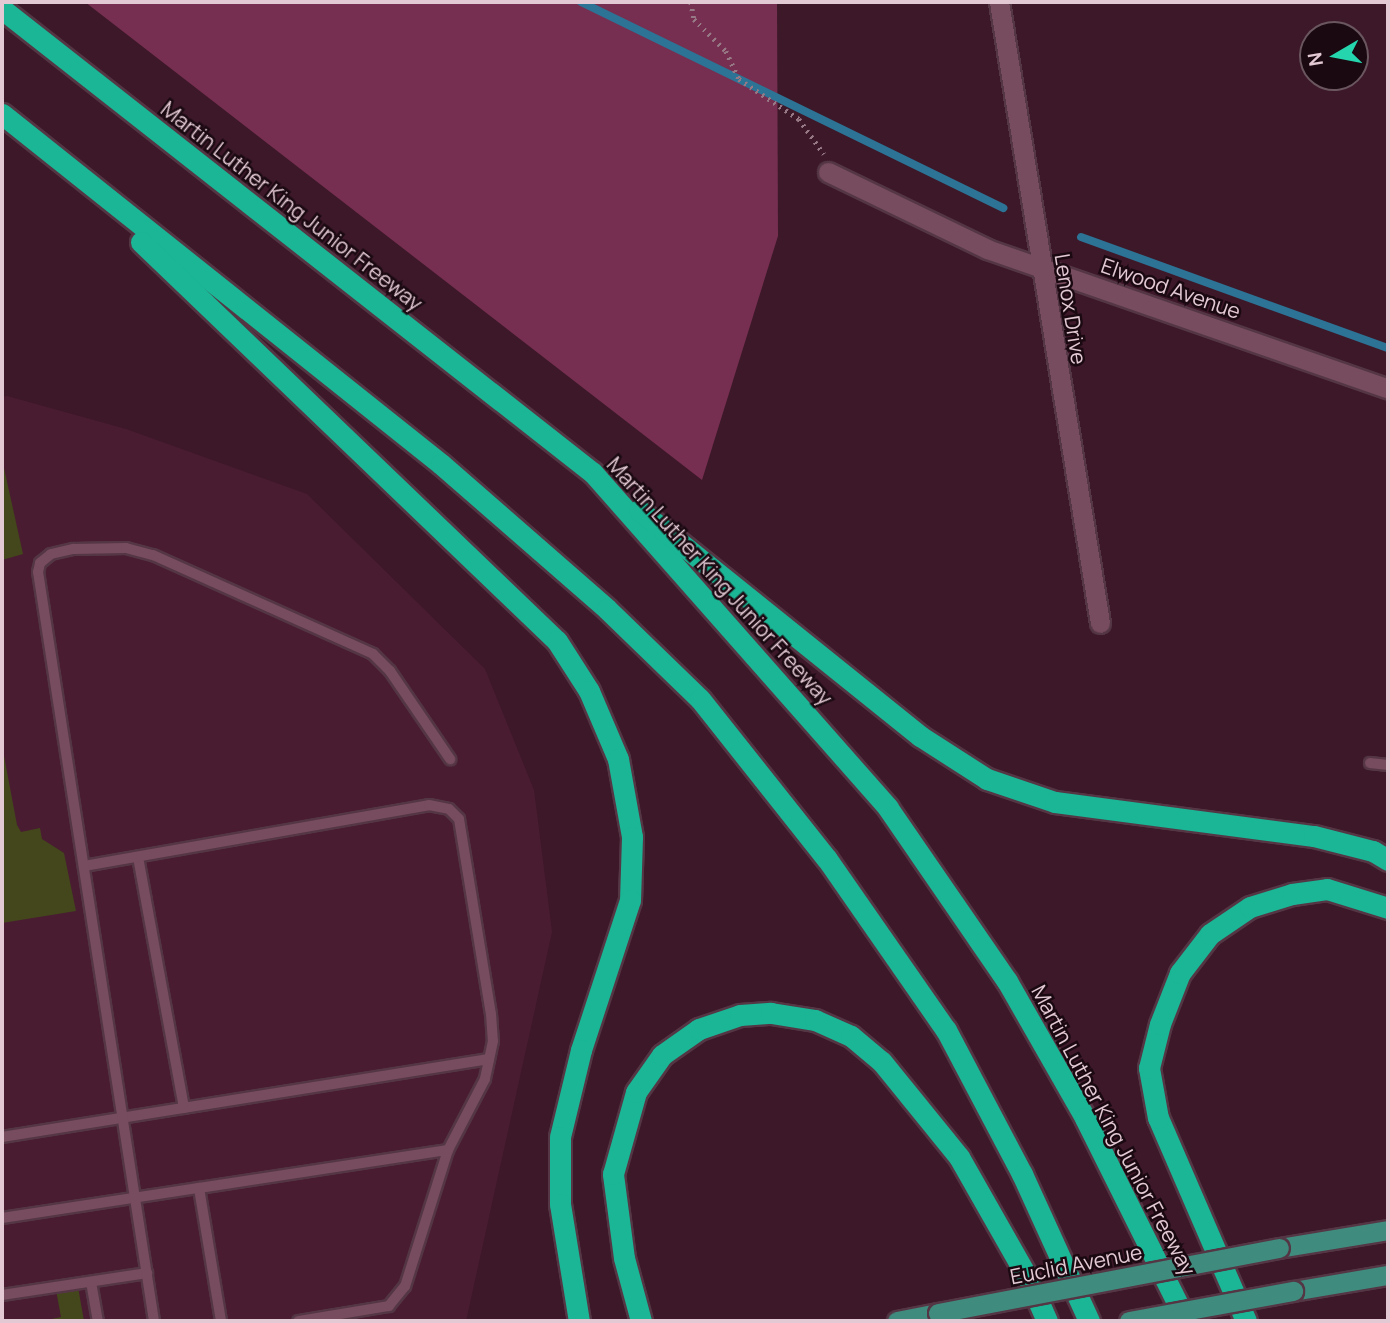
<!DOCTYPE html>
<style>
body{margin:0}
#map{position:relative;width:1390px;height:1323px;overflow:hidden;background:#3d1829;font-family:Manrope,sans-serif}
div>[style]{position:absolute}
.built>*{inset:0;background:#491c32}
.green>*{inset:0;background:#762f51}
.stream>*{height:8px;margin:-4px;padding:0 4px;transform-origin:4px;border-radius:4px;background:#2c7395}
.building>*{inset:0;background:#44471c}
.path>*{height:4.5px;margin-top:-2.25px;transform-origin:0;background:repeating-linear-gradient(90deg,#977885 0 2px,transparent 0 7px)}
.roads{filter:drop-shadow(2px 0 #543644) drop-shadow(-2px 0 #543644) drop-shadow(0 2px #543644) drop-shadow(0 -2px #543644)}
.service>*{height:10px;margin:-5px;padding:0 5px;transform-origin:5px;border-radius:5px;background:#774c5e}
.minor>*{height:19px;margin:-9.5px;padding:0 9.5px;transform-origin:9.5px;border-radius:9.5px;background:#774c5e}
.primary>*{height:19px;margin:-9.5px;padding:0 9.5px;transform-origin:9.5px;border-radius:9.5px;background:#3f8c7f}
.motorway>*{height:21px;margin:-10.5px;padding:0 10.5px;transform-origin:10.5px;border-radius:10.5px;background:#1ab695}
.bridges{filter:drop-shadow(2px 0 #543644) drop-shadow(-2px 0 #543644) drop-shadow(0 2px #543644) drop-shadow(0 -2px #543644)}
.primary-bridge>*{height:19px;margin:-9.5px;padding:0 9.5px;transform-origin:9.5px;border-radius:9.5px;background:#3f8c7f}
span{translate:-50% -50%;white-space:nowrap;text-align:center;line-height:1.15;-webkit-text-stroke:5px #1a0911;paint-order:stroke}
.street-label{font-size:21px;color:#e3c9d3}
.frame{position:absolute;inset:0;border:4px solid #e3c9d3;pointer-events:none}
.north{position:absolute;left:1299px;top:21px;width:70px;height:70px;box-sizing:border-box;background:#1a0911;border:2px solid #6a565f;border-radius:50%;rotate:260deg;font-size:19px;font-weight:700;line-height:28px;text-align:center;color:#e3c9d3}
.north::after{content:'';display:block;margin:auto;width:24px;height:32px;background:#25d5ae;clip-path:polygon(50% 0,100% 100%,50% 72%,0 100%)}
</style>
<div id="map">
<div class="built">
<div style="clip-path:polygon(7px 396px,126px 429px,307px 494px,485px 669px,534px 790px,552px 932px,466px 1321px,2px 1321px,2px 397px)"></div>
</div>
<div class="green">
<div style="clip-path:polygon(85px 2px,777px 2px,778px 236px,702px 480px)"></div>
</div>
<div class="stream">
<div style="left:581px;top:2px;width:470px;rotate:26deg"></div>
<div style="left:1081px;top:237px;width:326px;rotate:19.9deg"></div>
</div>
<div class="building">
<div style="clip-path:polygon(2px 459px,23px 554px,2px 560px)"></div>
<div style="clip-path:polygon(2px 745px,17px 825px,21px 832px,40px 828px,42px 839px,64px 853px,76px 911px,2px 923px)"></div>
<div style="clip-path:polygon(78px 1287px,84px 1321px,42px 1321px,61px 1317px,56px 1290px)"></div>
</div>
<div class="path">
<div style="left:691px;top:2px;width:17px;rotate:80deg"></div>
<div style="left:694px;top:19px;width:45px;rotate:45deg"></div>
<div style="left:726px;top:51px;width:31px;rotate:65deg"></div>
<div style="left:739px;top:79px;width:72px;rotate:33.7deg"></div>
<div style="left:799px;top:119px;width:43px;rotate:54.5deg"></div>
</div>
<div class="roads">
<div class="service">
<div style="left:1370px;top:763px;width:18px;rotate:6deg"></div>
<div style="left:138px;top:857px;width:255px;rotate:79.6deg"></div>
<div style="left:84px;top:866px;width:350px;rotate:-10deg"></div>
<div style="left:429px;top:805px;width:20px;rotate:11deg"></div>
<div style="left:449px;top:809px;width:14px;rotate:45deg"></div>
<div style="left:459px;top:819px;width:198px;rotate:80.7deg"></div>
<div style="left:491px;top:1014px;width:27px;rotate:86deg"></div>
<div style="left:493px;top:1041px;width:39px;rotate:102deg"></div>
<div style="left:485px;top:1079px;width:80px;rotate:117.5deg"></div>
<div style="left:448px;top:1150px;width:143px;rotate:107.5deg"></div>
<div style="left:405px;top:1286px;width:26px;rotate:129deg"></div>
<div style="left:389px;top:1306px;width:92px;rotate:170.6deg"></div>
<div style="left:2px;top:1137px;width:493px;rotate:-9.1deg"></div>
<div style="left:199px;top:1188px;width:252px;rotate:-8.7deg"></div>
<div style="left:2px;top:1218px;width:199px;rotate:-8.7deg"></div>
<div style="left:199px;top:1188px;width:135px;rotate:80.6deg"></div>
<div style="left:91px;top:1282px;width:40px;rotate:80deg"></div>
<div style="left:2px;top:1295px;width:147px;rotate:-8.6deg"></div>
<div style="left:154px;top:1321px;width:758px;rotate:-98.8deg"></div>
<div style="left:38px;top:572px;width:9px;rotate:-77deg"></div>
<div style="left:40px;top:563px;width:14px;rotate:-39deg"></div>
<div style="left:51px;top:554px;width:23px;rotate:-13deg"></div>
<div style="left:73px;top:549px;width:53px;rotate:-1.1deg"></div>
<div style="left:126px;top:548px;width:28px;rotate:15deg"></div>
<div style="left:153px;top:555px;width:241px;rotate:24.2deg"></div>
<div style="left:373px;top:654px;width:24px;rotate:45deg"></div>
<div style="left:390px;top:671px;width:107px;rotate:55.7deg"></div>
</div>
<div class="minor">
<div style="left:999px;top:2px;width:629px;rotate:80.76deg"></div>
<div style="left:828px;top:172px;width:177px;rotate:25.8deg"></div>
<div style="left:987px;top:249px;width:425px;rotate:19.2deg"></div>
</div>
<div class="primary">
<div style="left:1279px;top:1248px;width:110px;rotate:-9.4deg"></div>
<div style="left:1293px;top:1291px;width:96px;rotate:-9.6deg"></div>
<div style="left:897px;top:1321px;width:42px;rotate:-11deg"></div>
</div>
<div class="motorway">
<div style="left:2px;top:9px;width:751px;rotate:38.14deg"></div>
<div style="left:593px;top:473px;width:446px;rotate:48.6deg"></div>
<div style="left:888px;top:808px;width:210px;rotate:55.5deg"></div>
<div style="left:1007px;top:981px;width:158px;rotate:60.3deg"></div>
<div style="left:1085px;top:1118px;width:227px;rotate:63.5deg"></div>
<div style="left:2px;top:114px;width:561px;rotate:38.56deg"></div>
<div style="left:441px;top:464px;width:220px;rotate:41.1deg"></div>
<div style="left:607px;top:609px;width:129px;rotate:44.1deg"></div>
<div style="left:700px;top:699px;width:204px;rotate:51.6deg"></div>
<div style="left:827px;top:859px;width:208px;rotate:55.2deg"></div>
<div style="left:946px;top:1030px;width:163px;rotate:62.2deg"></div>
<div style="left:1022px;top:1174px;width:162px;rotate:65.5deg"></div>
<div style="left:141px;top:242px;width:576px;rotate:43.81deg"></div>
<div style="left:557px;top:641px;width:59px;rotate:57.4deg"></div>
<div style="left:589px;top:691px;width:74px;rotate:66.9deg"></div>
<div style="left:618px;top:759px;width:79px;rotate:79.8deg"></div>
<div style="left:632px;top:837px;width:63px;rotate:91.8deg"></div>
<div style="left:630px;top:900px;width:158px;rotate:108.1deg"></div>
<div style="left:581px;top:1050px;width:89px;rotate:103.6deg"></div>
<div style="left:560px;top:1137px;width:67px;rotate:90deg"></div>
<div style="left:560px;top:1204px;width:119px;rotate:80.8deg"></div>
<div style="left:639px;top:510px;width:361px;rotate:38.8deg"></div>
<div style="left:920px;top:736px;width:80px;rotate:32.7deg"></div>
<div style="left:987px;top:779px;width:72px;rotate:18.7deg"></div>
<div style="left:1055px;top:802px;width:261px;rotate:7.5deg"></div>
<div style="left:1314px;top:836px;width:61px;rotate:14.3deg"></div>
<div style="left:1373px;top:851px;width:17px;rotate:31deg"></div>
<div style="left:641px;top:1321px;width:65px;rotate:-105.1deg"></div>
<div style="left:624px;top:1258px;width:85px;rotate:-97.5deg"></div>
<div style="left:613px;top:1174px;width:85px;rotate:-74.3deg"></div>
<div style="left:636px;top:1092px;width:45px;rotate:-54.9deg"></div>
<div style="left:662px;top:1055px;width:45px;rotate:-35.1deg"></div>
<div style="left:699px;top:1029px;width:43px;rotate:-18.9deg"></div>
<div style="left:740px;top:1015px;width:31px;rotate:-4deg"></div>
<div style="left:771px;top:1013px;width:45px;rotate:9deg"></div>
<div style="left:815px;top:1020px;width:39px;rotate:24deg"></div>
<div style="left:851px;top:1036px;width:40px;rotate:40deg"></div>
<div style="left:882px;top:1062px;width:122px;rotate:51deg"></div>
<div style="left:959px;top:1157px;width:142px;rotate:60.4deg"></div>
<div style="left:1029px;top:1280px;width:45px;rotate:66.3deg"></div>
<div style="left:1246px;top:1321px;width:221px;rotate:-113.4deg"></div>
<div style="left:1158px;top:1118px;width:51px;rotate:-100.2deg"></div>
<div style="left:1149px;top:1068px;width:45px;rotate:-76deg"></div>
<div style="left:1160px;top:1024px;width:55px;rotate:-68.6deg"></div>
<div style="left:1180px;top:973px;width:49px;rotate:-52.4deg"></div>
<div style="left:1210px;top:934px;width:48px;rotate:-34deg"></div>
<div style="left:1250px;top:907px;width:44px;rotate:-17.2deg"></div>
<div style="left:1292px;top:894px;width:35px;rotate:-8deg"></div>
<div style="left:1327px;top:889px;width:64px;rotate:17.3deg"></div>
</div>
</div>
<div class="bridges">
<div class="primary-bridge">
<div style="left:938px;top:1313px;width:347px;rotate:-10.8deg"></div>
<div style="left:1129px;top:1321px;width:167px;rotate:-10.4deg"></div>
</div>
</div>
<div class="street-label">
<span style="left:292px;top:206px;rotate:38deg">Martin Luther King Junior Freeway</span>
<span style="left:1171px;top:288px;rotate:19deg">Elwood Avenue</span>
<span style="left:1071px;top:309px;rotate:81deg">Lenox Drive</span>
<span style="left:720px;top:581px;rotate:48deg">Martin Luther King Junior Freeway</span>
<span style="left:1114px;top:1130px;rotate:62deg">Martin Luther King Junior Freeway</span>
<span style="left:1076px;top:1264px;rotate:-11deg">Euclid Avenue</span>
</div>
<div class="frame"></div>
<div class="north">N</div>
</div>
